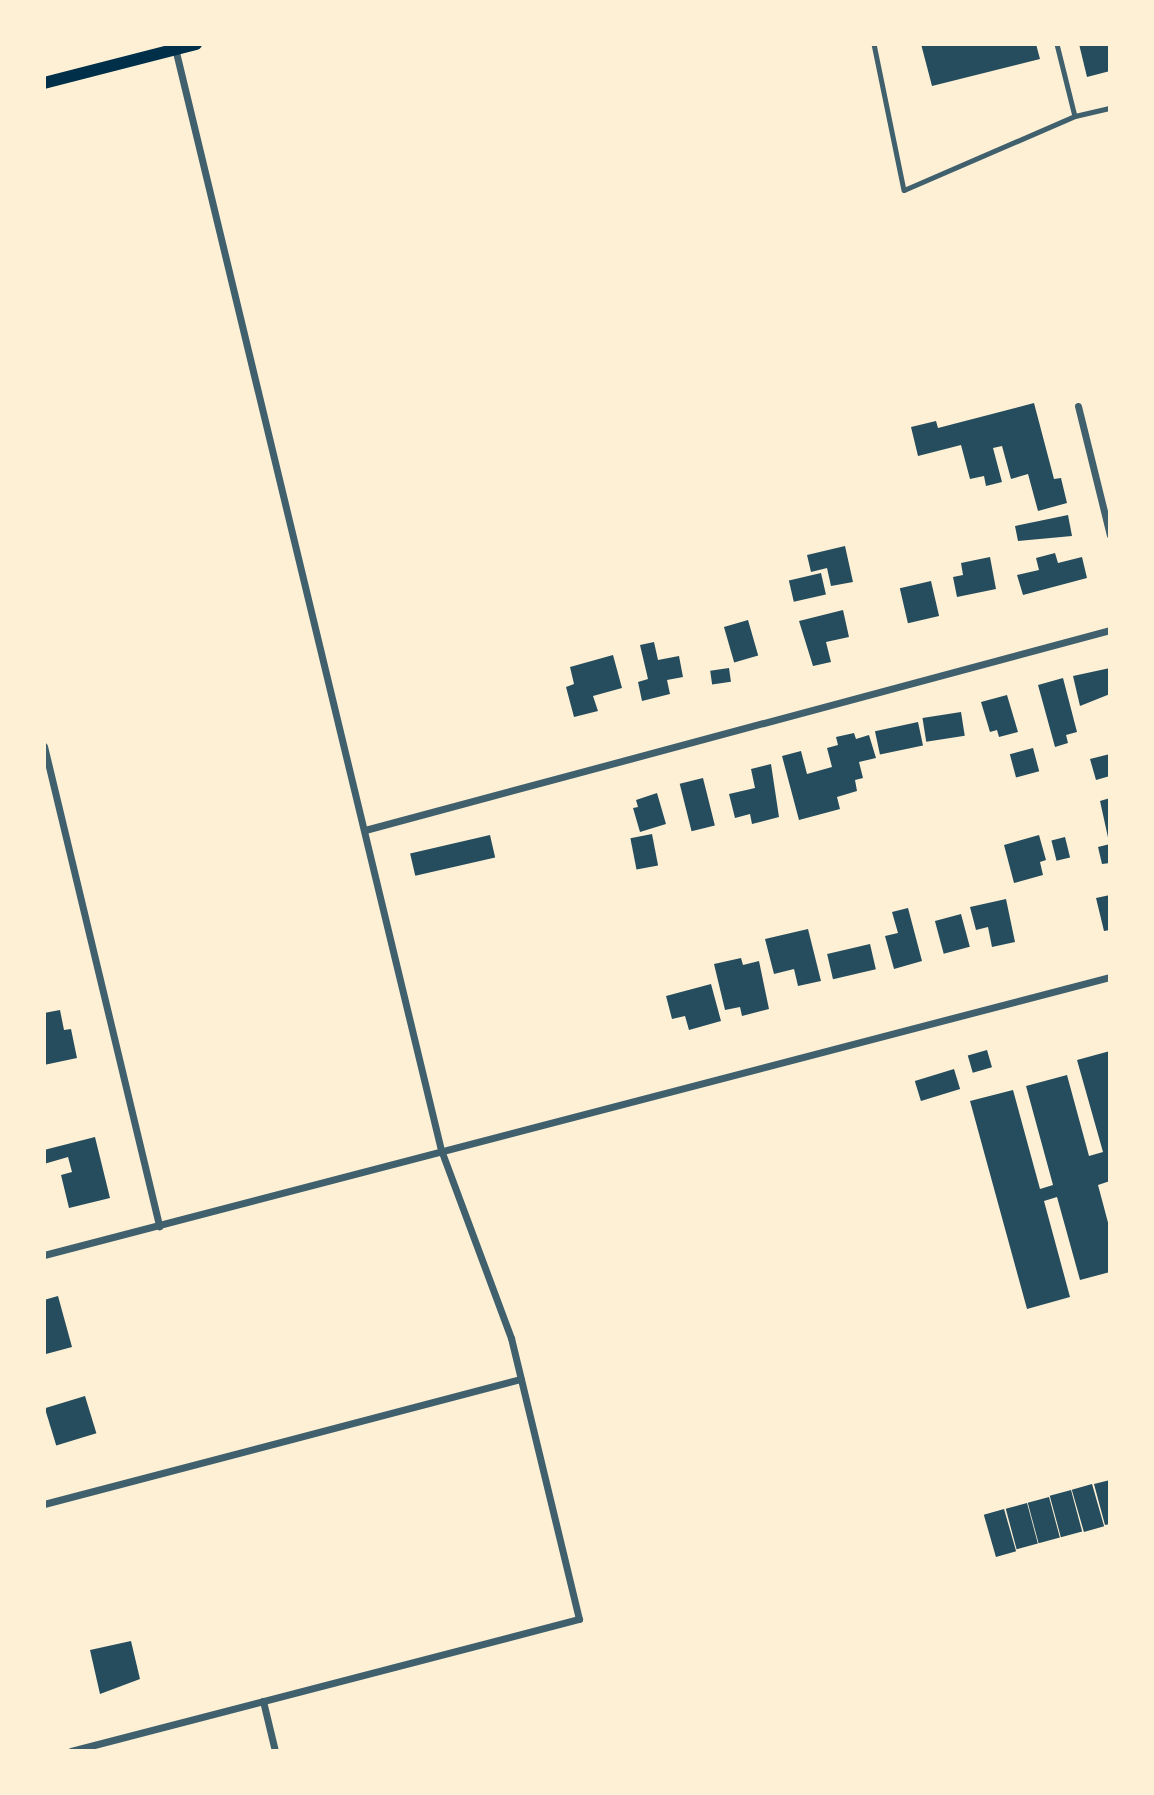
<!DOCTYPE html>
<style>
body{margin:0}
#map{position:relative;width:1154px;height:1795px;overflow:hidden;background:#fdf0d5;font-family:"Libre Baskerville",serif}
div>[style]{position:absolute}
.building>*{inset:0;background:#264d5e;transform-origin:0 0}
.service>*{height:4.5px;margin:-2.25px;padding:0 2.25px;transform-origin:2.25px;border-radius:2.25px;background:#3f606c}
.minor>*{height:7px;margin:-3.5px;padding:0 3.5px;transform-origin:3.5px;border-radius:3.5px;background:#3f606c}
.secondary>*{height:12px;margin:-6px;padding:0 6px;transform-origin:6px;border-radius:6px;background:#003049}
span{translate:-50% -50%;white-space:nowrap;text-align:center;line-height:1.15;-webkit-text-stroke:6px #fdf0d5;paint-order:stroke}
.frame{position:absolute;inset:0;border:46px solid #fdf0d5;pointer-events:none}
</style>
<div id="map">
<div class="building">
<div style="clip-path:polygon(921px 44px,1036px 44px,1040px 59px,932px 86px)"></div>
<div style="clip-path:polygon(1079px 44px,1110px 44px,1110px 71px,1087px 77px)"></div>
<div style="clip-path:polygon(1034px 403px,1054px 479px,1061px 478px,1067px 503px,1038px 511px,1028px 474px,1011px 479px,1002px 446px,993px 448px,1002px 482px,986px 486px,984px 476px,970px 479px,961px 445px,918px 456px,911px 427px,936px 421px,938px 428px)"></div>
<div style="clip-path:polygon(1068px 515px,1072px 536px,1018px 541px,1015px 526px)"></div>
<div style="clip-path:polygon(845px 546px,853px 582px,831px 586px,827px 568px,811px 572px,807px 555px)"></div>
<div style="clip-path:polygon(1055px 553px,1058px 563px,1082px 557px,1087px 578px,1023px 595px,1017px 575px,1039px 570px,1036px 558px)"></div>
<div style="clip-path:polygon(990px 557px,996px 589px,957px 597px,953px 577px,963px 575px,961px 563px)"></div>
<div style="left:821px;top:573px;width:22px;height:33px;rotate:77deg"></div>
<div style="left:931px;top:581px;width:36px;height:32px;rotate:77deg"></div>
<div style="clip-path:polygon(843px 610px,849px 637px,826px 642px,831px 662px,813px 666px,799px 621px)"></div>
<div style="left:748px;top:620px;width:37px;height:25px;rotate:74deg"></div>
<div style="clip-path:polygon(654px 642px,658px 660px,679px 656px,683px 677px,667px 680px,670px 694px,642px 701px,638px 682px,648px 679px,640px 645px)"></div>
<div style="clip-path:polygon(613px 655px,622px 688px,593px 696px,598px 711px,574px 717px,566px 687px,574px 684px,570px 667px)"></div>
<div style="left:729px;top:668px;width:14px;height:19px;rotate:82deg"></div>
<div style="clip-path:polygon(1110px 668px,1110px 694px,1080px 706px,1073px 676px)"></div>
<div style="clip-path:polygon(1063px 678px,1077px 732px,1066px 735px,1068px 743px,1055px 747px,1038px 685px)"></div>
<div style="clip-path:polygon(1007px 695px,1018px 732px,999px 737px,997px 730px,990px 732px,981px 702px)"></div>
<div style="left:961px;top:712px;width:24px;height:39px;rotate:81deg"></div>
<div style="left:918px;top:722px;width:24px;height:44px;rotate:78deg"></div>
<div style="clip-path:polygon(854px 733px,856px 739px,869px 735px,876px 758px,859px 762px,863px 778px,855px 780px,857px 791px,837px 797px,840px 809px,799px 820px,782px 756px,801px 751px,807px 774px,832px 767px,827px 748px,838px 745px,836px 737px)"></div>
<div style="left:1033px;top:748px;width:24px;height:24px;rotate:75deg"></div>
<div style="clip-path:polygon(1110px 754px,1110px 776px,1096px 780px,1090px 759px)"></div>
<div style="clip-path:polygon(771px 764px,779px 817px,752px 824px,750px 814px,735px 818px,729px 794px,755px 788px,751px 769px)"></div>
<div style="left:703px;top:778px;width:49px;height:24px;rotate:76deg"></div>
<div style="clip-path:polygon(657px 793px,666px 824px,640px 832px,633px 808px,638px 807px,636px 800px)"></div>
<div style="clip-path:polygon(1110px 798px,1110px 842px,1109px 842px,1100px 801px)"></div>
<div style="left:652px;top:834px;width:32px;height:22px;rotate:79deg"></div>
<div style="left:490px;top:835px;width:23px;height:82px;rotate:77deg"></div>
<div style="clip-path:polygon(1039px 835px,1046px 860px,1040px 862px,1043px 875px,1014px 883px,1004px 845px)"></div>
<div style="left:1065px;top:837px;width:21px;height:14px;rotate:76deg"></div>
<div style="clip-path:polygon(1110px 844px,1110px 863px,1102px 864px,1098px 847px)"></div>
<div style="clip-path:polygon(1110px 895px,1110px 930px,1104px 931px,1096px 898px)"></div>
<div style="clip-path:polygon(1006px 899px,1015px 942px,992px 947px,988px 927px,976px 930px,970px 907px)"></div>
<div style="clip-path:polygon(908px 908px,922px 961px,894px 969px,885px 936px,898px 933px,892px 912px)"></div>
<div style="left:961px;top:914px;width:34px;height:27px;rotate:75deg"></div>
<div style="clip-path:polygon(808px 929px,821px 981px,798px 986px,794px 969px,774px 974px,765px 939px)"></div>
<div style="left:870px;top:944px;width:26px;height:44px;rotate:77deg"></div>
<div style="clip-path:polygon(741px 958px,743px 965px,759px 961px,769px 1009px,742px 1016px,740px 1007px,725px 1010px,714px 964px)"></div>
<div style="clip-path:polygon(711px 984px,721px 1021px,689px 1030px,685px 1016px,672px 1019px,666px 996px)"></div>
<div style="clip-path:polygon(60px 1010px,64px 1030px,71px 1029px,77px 1058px,44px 1065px,44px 1013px)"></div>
<div style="left:987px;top:1050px;width:18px;height:20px;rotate:74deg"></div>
<div style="clip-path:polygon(1110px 1051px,1110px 1181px,1098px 1185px,1110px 1230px,1110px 1272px,1080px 1280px,1057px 1197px,1044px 1201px,1070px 1297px,1027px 1309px,970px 1101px,1013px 1090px,1040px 1189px,1053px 1185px,1026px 1086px,1067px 1075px,1089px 1156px,1103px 1152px,1077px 1060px)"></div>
<div style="left:954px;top:1069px;width:21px;height:41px;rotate:73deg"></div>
<div style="clip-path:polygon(95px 1137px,110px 1198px,69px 1208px,61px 1175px,72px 1172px,68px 1157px,44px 1164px,44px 1150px)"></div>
<div style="clip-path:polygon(58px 1296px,72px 1347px,46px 1354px,44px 1300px)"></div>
<div style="left:85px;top:1396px;width:39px;height:42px;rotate:73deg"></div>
<div style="clip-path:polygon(1110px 1480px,1110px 1524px,1105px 1525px,1094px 1484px)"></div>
<div style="left:1092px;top:1484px;width:44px;height:21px;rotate:74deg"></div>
<div style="left:1071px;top:1490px;width:43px;height:22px;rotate:75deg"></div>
<div style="left:1049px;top:1497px;width:42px;height:22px;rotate:75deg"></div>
<div style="left:1027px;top:1503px;width:42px;height:22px;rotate:75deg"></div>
<div style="left:1004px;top:1509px;width:44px;height:21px;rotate:74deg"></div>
<div style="clip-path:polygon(131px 1641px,140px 1679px,100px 1694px,90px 1650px)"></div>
</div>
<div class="service">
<div style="left:874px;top:44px;width:149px;rotate:78.4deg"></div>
<div style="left:904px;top:190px;width:186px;rotate:-23.4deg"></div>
<div style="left:1075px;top:116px;width:36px;rotate:-13deg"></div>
<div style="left:1057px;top:44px;width:74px;rotate:76deg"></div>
</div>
<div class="minor">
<div style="left:1078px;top:406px;width:133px;rotate:76.1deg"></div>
<div style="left:44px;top:746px;width:494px;rotate:76.5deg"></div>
<div style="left:365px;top:830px;width:771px;rotate:-15.03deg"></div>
<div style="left:44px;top:1255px;width:1102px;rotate:-14.62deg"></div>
<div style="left:44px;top:1504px;width:493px;rotate:-14.7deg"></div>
<div style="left:263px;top:1701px;width:51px;rotate:76.5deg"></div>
<div style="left:71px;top:1751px;width:525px;rotate:-14.57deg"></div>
<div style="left:579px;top:1619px;width:289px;rotate:-103.6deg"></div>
<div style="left:511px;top:1338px;width:201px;rotate:-110.4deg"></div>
<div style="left:441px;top:1150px;width:1134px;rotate:-103.57deg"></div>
</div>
<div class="secondary">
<div style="left:44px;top:83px;width:157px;rotate:-14.4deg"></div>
</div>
<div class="frame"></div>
</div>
